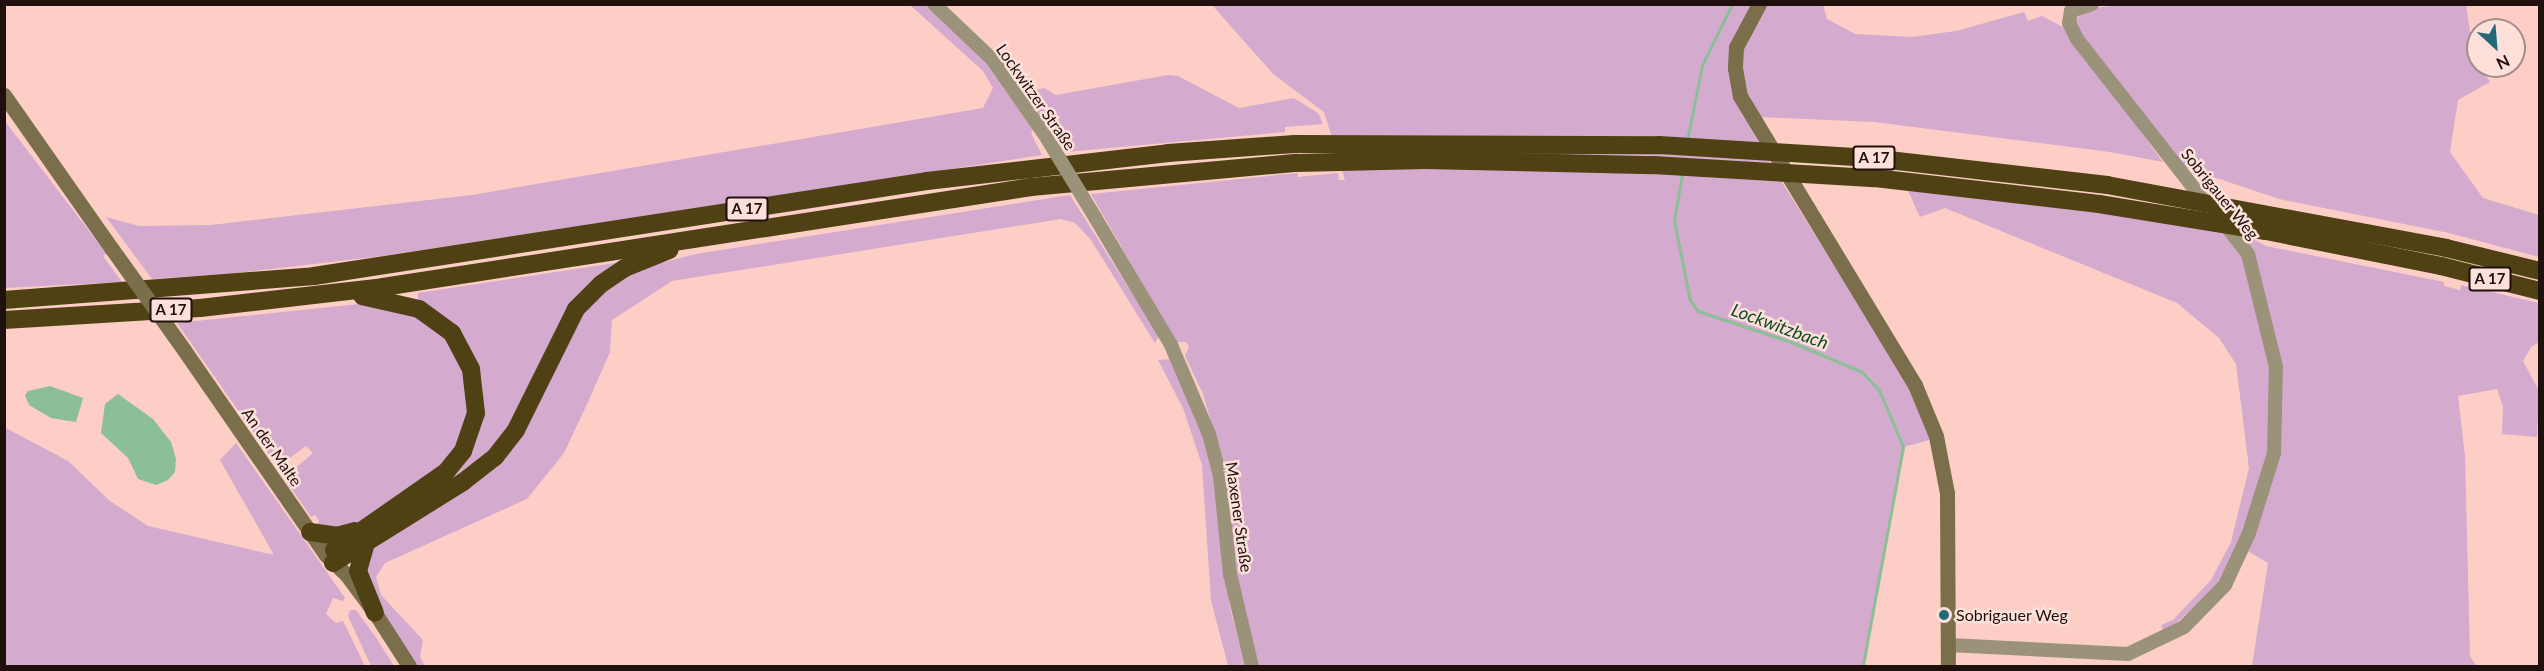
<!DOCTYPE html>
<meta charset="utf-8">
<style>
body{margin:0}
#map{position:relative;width:2544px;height:671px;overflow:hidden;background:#fdcec5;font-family:Lato,sans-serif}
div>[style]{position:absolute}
.green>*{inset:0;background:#d4aace}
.water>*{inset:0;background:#8bbf96}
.stream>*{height:3px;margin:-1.5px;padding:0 1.5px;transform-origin:1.5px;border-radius:1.5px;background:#8bbf96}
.tertiary>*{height:14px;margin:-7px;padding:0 7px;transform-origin:7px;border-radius:7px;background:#9a9279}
.secondary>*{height:15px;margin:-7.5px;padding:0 7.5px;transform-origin:7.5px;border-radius:7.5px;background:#7b6e4a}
.motorway>*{height:18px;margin:-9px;padding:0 9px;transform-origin:9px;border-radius:9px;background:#4f4114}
.tertiary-bridge>*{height:14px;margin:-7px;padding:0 7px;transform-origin:7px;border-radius:7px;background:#9a9279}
.secondary-bridge>*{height:15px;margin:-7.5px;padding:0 7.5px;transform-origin:7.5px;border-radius:7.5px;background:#7b6e4a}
.motorway-bridge>*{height:18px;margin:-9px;padding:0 9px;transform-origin:9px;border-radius:9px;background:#4f4114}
.dots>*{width:16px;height:16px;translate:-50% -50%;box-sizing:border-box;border:3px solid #fde0da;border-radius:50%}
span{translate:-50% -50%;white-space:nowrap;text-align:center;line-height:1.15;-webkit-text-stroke:5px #fde0da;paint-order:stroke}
.shield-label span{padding:2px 4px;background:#fde0da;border:2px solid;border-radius:4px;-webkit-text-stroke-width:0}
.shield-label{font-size:15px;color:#1f100d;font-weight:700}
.street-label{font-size:16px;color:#1f100d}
.poi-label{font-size:16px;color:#1f100d}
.left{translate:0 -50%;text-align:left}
.water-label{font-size:18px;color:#0e4a24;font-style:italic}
.frame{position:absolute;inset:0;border:6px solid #1f100d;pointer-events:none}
.north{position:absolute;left:2466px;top:18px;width:60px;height:60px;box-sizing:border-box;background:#fde0da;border:2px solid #a48d88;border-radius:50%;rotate:154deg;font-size:16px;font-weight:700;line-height:24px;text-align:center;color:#1f100d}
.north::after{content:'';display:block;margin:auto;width:21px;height:27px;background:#226a76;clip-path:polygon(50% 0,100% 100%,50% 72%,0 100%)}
</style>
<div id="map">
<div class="green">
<div style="clip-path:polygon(2131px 4px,2466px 5px,2474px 58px,2490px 82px,2458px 100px,2450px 152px,2483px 198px,2539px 215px,2539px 257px,2449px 233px,2279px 199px,2181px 166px,2074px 24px,2080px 14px,2094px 8px)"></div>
<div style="clip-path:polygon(910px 5px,926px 5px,982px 58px,1033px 130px,1031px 133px,1042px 155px,382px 256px,236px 273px,152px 279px,106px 217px,139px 226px,211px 225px,472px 195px,983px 108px,993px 88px,983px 71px)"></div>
<div style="clip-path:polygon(1212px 5px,1754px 5px,1742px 24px,1743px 113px,1778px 176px,1892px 357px,1912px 393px,1930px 440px,1903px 447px,1863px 666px,1259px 666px,1237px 577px,1227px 476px,1203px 394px,1185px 356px,1189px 346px,1186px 342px,1176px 342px,1091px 194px,1298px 173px,1298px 177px,1338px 173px,1339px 180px,1345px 180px,1324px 112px,1273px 74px)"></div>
<div style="clip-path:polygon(1765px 5px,1823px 5px,1827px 19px,1855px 34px,1912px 37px,1956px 31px,2024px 12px,2028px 21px,2042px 16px,2063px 27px,2163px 162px,2110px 152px,1874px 122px,1760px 117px,1748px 94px,1742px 72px,1742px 53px)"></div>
<div style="clip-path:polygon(1168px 75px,1178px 76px,1239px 108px,1294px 98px,1318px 113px,1323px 124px,1285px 127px,1285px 132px,1066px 152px,1025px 93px,1044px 88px,1056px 95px)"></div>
<div style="clip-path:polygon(4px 120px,106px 253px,103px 256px,122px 282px,5px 288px)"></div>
<div style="clip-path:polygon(1902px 178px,2235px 229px,2266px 246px,2444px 282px,2444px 286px,2460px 290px,2461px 285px,2539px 303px,2539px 342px,2531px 347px,2523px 361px,2539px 391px,2537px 437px,2502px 434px,2503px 406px,2497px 389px,2458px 396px,2465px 456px,2470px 656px,2476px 666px,2252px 666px,2268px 563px,2241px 547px,2223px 581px,2165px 633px,2161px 625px,2173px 620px,2211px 580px,2231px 542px,2249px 468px,2236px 364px,2219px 338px,2177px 303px,1945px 208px,1920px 217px)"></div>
<div style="clip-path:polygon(1070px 195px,1159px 336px,1155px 343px,1091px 240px,1075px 223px,1061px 219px,672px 281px,612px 320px,610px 352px,588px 402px,564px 453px,527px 499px,385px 563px,376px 577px,381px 595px,423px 640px,420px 657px,425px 666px,416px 666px,369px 592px,365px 563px,378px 541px,486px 470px,562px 340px,604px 288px,645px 267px,696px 254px)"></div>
<div style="clip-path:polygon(621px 262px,610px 272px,491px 453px,430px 493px,482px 415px,483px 394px,481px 377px,418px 301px,418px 293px)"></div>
<div style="clip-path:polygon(359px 304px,399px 308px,436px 327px,461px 359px,469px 412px,451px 457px,367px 519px,340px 531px,317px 524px,319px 521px,315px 515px,311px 517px,284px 478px,313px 453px,306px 446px,283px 463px,276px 453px,270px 456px,177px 323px)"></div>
<div style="clip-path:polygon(1172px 359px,1188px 387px,1214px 472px,1230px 608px,1245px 666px,1228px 666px,1211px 600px,1202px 465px,1183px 408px,1158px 360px)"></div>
<div style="clip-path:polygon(4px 427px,68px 461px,110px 501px,148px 526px,274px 555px,220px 460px,236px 443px,345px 598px,343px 601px,333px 598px,326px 614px,336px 623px,343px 621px,365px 666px,5px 666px)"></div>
<div style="clip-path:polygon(356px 610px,377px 639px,394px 666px,371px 666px,348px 616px,350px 610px)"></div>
</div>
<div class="water">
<div style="clip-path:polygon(50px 386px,83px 398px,76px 422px,51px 418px,29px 405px,25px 395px,28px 391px)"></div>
<div style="clip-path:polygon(118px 394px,153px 419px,171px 442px,176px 459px,175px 472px,168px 480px,156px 485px,138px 479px,128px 458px,101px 433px,105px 404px)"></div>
</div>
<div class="stream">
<div style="left:1687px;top:141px;width:77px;rotate:-78.8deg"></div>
<div style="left:1702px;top:65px;width:68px;rotate:-63.8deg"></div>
<div style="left:1682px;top:174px;width:48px;rotate:99.7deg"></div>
<div style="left:1674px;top:221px;width:81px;rotate:78.6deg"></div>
<div style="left:1690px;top:300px;width:14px;rotate:54deg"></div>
<div style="left:1698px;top:311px;width:98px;rotate:18.4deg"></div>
<div style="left:1791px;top:342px;width:77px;rotate:22.9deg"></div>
<div style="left:1862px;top:372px;width:25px;rotate:47deg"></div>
<div style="left:1879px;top:390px;width:46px;rotate:66.8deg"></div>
<div style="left:1897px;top:432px;width:16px;rotate:68deg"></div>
<div style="left:1903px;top:447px;width:223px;rotate:100.4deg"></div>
</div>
<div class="tertiary">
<div style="left:934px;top:4px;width:79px;rotate:43.5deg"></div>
<div style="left:991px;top:58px;width:94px;rotate:55deg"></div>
<div style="left:2092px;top:4px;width:22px;rotate:162deg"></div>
<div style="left:2071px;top:11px;width:12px;rotate:99deg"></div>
<div style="left:2069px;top:23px;width:18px;rotate:63deg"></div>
<div style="left:2077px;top:39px;width:212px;rotate:51.9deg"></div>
<div style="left:1096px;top:219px;width:147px;rotate:59.2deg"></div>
<div style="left:1171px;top:345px;width:97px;rotate:66.9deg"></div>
<div style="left:1209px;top:434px;width:43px;rotate:75.3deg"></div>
<div style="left:1220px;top:476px;width:99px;rotate:84.2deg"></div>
<div style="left:1230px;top:574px;width:95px;rotate:76.6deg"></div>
<div style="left:1949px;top:645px;width:179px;rotate:2.9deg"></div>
<div style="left:2128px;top:654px;width:62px;rotate:-25.7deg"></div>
<div style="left:2184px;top:627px;width:59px;rotate:-45.7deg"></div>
<div style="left:2225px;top:585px;width:57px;rotate:-65.2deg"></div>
<div style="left:2249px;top:533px;width:84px;rotate:-72.6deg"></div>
<div style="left:2274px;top:453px;width:86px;rotate:-88.7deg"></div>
<div style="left:2276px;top:367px;width:116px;rotate:-103.9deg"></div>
<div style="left:2248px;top:254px;width:41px;rotate:-128deg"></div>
</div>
<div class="secondary">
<div style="left:1759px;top:4px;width:49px;rotate:118.1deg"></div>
<div style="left:1736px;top:47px;width:21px;rotate:93deg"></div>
<div style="left:1735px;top:68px;width:28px;rotate:80deg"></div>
<div style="left:1740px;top:96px;width:338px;rotate:58.8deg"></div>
<div style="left:1915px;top:385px;width:55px;rotate:67.6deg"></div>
<div style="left:1936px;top:436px;width:58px;rotate:79.1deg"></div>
<div style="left:1947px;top:493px;width:173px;rotate:89.7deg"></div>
<div style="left:4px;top:95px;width:188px;rotate:55deg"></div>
<div style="left:184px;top:350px;width:249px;rotate:55.3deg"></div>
<div style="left:326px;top:555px;width:28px;rotate:44deg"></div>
<div style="left:346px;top:574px;width:49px;rotate:53.4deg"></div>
<div style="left:375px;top:613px;width:63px;rotate:57.3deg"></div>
</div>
<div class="motorway">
<div style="left:2446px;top:248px;width:97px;rotate:13.7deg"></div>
<div style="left:2441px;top:266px;width:102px;rotate:14.2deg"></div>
<div style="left:4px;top:300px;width:311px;rotate:-4.4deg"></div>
<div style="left:314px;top:276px;width:620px;rotate:-8.81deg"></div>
<div style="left:927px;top:181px;width:243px;rotate:-6.6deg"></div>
<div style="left:1168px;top:153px;width:127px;rotate:-4.1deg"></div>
<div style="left:4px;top:320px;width:196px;rotate:-3.5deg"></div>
<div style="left:200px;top:308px;width:184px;rotate:-6.5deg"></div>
<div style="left:383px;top:287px;width:656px;rotate:-8.77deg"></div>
<div style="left:1031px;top:187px;width:267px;rotate:-5.2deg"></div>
<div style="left:310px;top:532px;width:27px;rotate:8deg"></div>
<div style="left:337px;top:536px;width:18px;rotate:-16deg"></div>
<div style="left:366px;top:543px;width:29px;rotate:106deg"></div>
<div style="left:358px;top:571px;width:45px;rotate:68deg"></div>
<div style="left:334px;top:550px;width:136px;rotate:-34.9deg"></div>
<div style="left:446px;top:472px;width:27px;rotate:-51deg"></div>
<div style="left:463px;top:451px;width:40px;rotate:-71.1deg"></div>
<div style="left:476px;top:413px;width:44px;rotate:-96.5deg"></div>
<div style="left:471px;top:369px;width:41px;rotate:-117.8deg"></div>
<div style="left:452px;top:333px;width:41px;rotate:-144deg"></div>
<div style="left:419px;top:309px;width:58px;rotate:-167.2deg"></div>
<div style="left:333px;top:563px;width:153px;rotate:-31.9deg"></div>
<div style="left:463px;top:482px;width:41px;rotate:-38deg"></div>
<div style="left:495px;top:457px;width:34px;rotate:-52deg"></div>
<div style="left:516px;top:430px;width:135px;rotate:-63.6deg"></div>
<div style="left:576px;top:309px;width:35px;rotate:-45deg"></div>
<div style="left:601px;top:284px;width:29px;rotate:-34deg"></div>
<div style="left:625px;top:268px;width:48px;rotate:-22.2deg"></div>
</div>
<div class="tertiary-bridge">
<div style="left:1045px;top:135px;width:98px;rotate:58.7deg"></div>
</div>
<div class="secondary-bridge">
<div style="left:112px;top:249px;width:124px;rotate:54.5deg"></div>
</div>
<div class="motorway-bridge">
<div style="left:1295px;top:144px;width:364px;rotate:0.2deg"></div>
<div style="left:1659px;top:145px;width:212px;rotate:3.5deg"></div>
<div style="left:1871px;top:158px;width:238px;rotate:6.5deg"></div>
<div style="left:2107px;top:185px;width:345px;rotate:10.5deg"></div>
<div style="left:1297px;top:163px;width:128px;rotate:-1.3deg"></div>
<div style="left:1425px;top:160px;width:228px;rotate:1.3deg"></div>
<div style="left:1653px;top:165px;width:222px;rotate:3.4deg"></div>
<div style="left:1875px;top:178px;width:226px;rotate:6.6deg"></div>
<div style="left:2099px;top:204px;width:169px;rotate:9.2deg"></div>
<div style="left:2266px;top:231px;width:178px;rotate:11.3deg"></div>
</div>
<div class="dots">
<div style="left:1944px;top:615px;background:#226a76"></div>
</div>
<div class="shield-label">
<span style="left:1874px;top:158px">A 17</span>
<span style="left:747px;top:209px">A 17</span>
<span style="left:2490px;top:279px">A 17</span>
<span style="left:171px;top:310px">A 17</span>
</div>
<div class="street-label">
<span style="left:1036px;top:97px;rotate:55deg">Lockwitzer Straße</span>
<span style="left:2220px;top:194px;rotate:51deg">Sobrigauer Weg</span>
<span style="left:272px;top:447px;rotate:55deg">An der Malte</span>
<span style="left:1239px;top:517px;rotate:82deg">Maxener Straße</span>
</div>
<div class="poi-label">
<span class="left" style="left:1956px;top:615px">Sobrigauer Weg</span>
</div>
<div class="water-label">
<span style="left:1780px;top:326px;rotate:20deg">Lockwitzbach</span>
</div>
<div class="frame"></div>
<div class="north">N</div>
</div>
